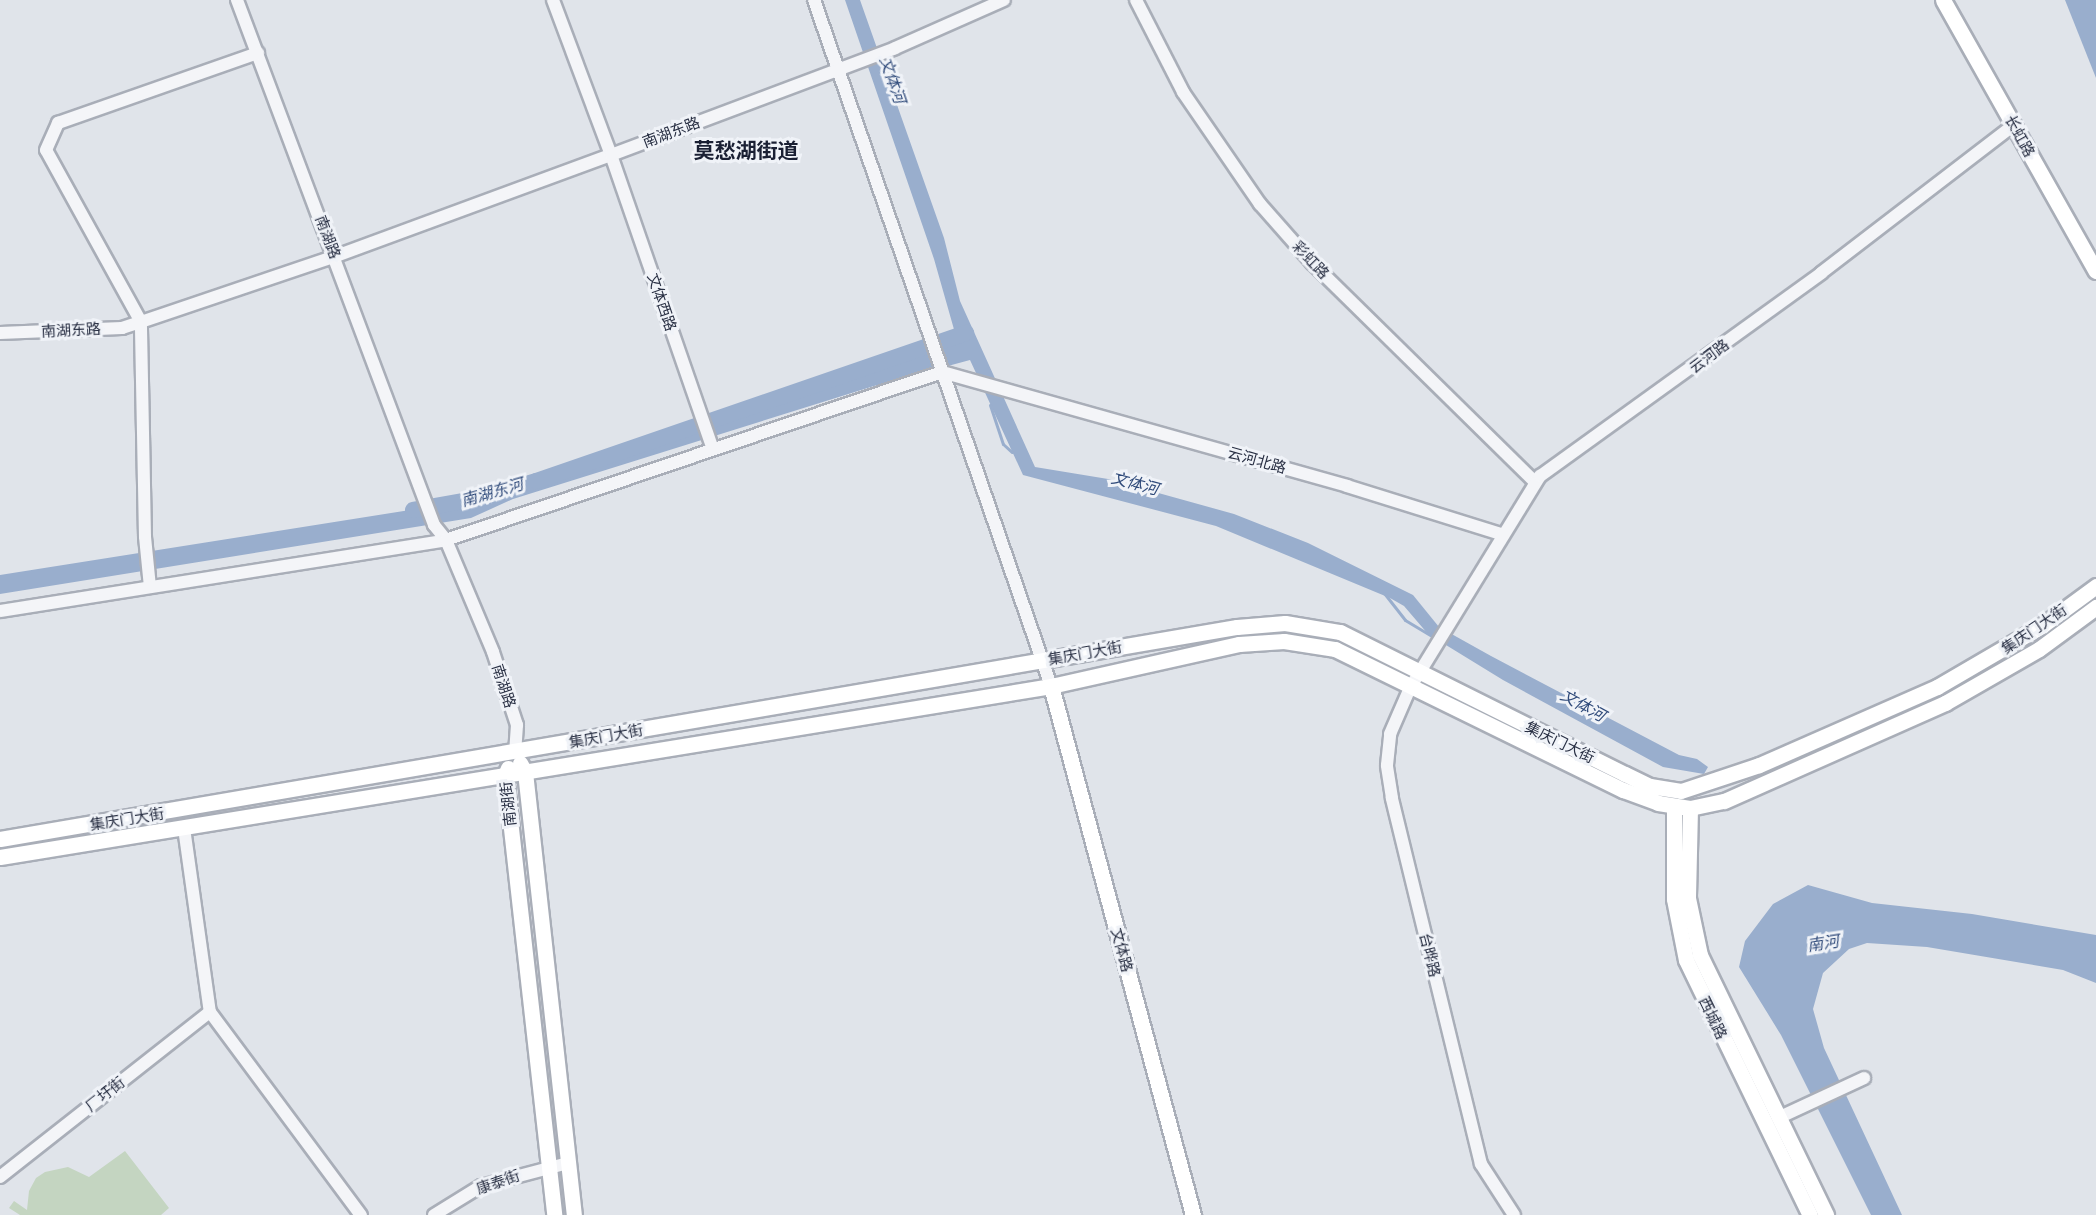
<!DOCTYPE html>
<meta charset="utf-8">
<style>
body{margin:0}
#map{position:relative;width:2096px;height:1215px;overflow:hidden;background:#e0e4ea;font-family:Inter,"Noto Sans SC",sans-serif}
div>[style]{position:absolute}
.green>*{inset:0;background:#c4d5c1}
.water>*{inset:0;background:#99aecd}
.stream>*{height:3px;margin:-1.5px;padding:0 1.5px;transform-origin:1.5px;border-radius:1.5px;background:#99aecd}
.river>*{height:16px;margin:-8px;padding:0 8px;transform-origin:8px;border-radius:8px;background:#99aecd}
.roads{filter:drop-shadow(2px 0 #a9aeb8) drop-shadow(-2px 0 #a9aeb8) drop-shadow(0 2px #a9aeb8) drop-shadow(0 -2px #a9aeb8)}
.minor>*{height:12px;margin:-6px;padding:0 6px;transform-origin:6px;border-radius:6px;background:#f4f5f8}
.major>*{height:15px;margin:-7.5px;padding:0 7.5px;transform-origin:7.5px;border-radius:7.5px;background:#fff}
span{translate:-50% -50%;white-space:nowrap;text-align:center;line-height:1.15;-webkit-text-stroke:6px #f0f3f8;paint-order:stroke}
.street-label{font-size:15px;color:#282f43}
.water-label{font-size:16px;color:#2f4a7a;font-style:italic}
.district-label{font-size:21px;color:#1a2034;font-weight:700}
</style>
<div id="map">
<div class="green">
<div style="clip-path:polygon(125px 1151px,169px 1208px,161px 1215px,20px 1215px,9px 1208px,14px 1201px,27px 1210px,29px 1191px,36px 1178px,45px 1172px,68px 1167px,89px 1177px)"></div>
</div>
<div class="water">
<div style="clip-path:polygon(845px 0,860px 0,944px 238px,960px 301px,1035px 467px,1108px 479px,1234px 514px,1308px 543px,1413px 595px,1439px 627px,1491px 656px,1679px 755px,1697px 759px,1708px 767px,1704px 774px,1663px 767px,1503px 680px,1428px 634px,1404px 606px,1390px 598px,1216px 526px,1023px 475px,970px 360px,874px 386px,513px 499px,471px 518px,0 594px,0 575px,492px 497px,850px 373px,957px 340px,934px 259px)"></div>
<div style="clip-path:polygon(2065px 0,2096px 0,2096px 78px)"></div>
<div style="clip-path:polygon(1808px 885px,1872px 903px,1972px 914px,2096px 935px,2096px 983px,2063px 970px,1927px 947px,1867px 943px,1849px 949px,1823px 973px,1813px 1009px,1824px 1048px,1902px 1215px,1871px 1215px,1781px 1035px,1739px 967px,1745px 941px,1773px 904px)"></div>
</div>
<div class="stream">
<div style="left:990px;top:405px;width:41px;rotate:71.6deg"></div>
<div style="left:1003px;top:444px;width:12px;rotate:42deg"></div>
<div style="left:1384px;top:593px;width:34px;rotate:52deg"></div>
<div style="left:1405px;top:620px;width:37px;rotate:31deg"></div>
</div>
<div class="river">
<div style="left:413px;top:510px;width:63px;rotate:-10.1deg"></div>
<div style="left:475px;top:499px;width:64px;rotate:-16.4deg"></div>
<div style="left:536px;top:481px;width:455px;rotate:-19deg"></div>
</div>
<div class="roads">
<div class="minor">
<div style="left:237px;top:0;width:561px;rotate:69.43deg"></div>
<div style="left:434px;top:525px;width:19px;rotate:51deg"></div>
<div style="left:446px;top:540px;width:121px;rotate:67.2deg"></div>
<div style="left:493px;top:652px;width:77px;rotate:71.8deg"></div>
<div style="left:517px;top:725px;width:27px;rotate:94deg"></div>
<div style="left:553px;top:0;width:165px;rotate:69.5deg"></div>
<div style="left:611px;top:155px;width:311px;rotate:70.9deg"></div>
<div style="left:814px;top:0;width:726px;rotate:70.94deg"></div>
<div style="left:1136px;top:0;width:103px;rotate:62.9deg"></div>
<div style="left:1183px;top:92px;width:136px;rotate:55.5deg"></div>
<div style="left:1260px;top:204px;width:79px;rotate:48.6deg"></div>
<div style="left:1312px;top:263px;width:313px;rotate:44.5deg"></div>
<div style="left:0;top:333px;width:122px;rotate:-2.3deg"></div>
<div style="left:122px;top:328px;width:20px;rotate:-18deg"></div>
<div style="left:141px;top:322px;width:206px;rotate:-18.7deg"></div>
<div style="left:336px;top:256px;width:293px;rotate:-20.2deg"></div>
<div style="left:611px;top:155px;width:303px;rotate:-20.6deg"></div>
<div style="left:895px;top:48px;width:119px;rotate:-23.8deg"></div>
<div style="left:150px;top:587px;width:50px;rotate:-95.7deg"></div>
<div style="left:145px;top:537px;width:215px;rotate:-91.1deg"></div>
<div style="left:141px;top:322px;width:196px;rotate:-118.9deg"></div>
<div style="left:46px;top:150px;width:30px;rotate:-66deg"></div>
<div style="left:58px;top:123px;width:212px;rotate:-19.3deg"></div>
<div style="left:0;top:611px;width:452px;rotate:-9deg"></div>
<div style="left:446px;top:540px;width:524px;rotate:-18.71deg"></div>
<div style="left:942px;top:372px;width:421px;rotate:15.7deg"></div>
<div style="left:1347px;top:486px;width:161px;rotate:17.3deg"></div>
<div style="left:184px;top:828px;width:186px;rotate:82deg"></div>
<div style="left:210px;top:1012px;width:253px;rotate:53.4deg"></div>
<div style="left:1778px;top:1118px;width:95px;rotate:-24.9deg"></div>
<div style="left:0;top:1177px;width:267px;rotate:-38.2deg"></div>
<div style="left:434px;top:1215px;width:55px;rotate:-31.7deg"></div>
<div style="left:481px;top:1186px;width:90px;rotate:-14.8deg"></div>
<div style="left:1514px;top:1215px;width:61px;rotate:-122.9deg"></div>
<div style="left:1481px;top:1164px;width:377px;rotate:-103.7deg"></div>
<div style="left:1392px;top:798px;width:33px;rotate:-99deg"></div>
<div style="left:1387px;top:765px;width:31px;rotate:-84deg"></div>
<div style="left:1390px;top:734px;width:50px;rotate:-66.5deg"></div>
<div style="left:1410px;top:688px;width:249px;rotate:-58.5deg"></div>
<div style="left:1540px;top:476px;width:347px;rotate:-35.8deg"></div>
<div style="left:1821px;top:273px;width:243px;rotate:-37.5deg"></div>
</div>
<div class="major">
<div style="left:1943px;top:0;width:311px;rotate:60.6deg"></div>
<div style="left:1051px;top:686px;width:548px;rotate:74.97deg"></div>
<div style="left:520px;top:763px;width:10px;rotate:61deg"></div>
<div style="left:525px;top:772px;width:446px;rotate:83.7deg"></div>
<div style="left:508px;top:768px;width:8px;rotate:113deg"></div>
<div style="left:505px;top:775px;width:443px;rotate:83.6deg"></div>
<div style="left:1674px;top:806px;width:93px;rotate:90deg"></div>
<div style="left:1674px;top:899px;width:62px;rotate:78.9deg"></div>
<div style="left:1686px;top:960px;width:284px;rotate:64.1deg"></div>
<div style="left:1690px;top:808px;width:90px;rotate:91.3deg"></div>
<div style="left:1688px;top:898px;width:58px;rotate:78.1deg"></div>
<div style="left:1700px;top:955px;width:289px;rotate:64.1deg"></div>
<div style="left:0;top:839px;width:1255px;rotate:-9.73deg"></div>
<div style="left:1237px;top:627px;width:48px;rotate:-4.8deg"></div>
<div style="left:1285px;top:623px;width:56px;rotate:9.3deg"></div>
<div style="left:1340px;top:632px;width:318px;rotate:26.5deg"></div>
<div style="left:1625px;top:774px;width:28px;rotate:26deg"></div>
<div style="left:1650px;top:786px;width:31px;rotate:9deg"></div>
<div style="left:1681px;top:791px;width:82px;rotate:-18.4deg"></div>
<div style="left:1759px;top:765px;width:194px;rotate:-23.7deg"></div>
<div style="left:1937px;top:687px;width:123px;rotate:-30.3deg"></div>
<div style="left:2043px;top:625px;width:66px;rotate:-36.3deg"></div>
<div style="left:0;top:857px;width:1065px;rotate:-9.24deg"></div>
<div style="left:1051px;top:686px;width:193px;rotate:-12.6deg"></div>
<div style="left:1239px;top:644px;width:45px;rotate:-3.8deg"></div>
<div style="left:1284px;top:641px;width:52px;rotate:8.9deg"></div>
<div style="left:1335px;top:649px;width:321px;rotate:26.1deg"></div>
<div style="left:1623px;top:790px;width:37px;rotate:20deg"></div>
<div style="left:1658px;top:803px;width:32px;rotate:9deg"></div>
<div style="left:1690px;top:808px;width:35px;rotate:-12deg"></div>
<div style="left:1724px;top:801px;width:242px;rotate:-23.9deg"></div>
<div style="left:1945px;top:703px;width:108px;rotate:-29.9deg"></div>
<div style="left:2039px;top:649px;width:71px;rotate:-36.4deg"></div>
</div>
</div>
<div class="street-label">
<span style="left:671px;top:132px;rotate:-21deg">南湖东路</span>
<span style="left:2020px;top:136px;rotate:61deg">长虹路</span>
<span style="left:328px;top:237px;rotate:69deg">南湖路</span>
<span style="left:1311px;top:260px;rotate:46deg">彩虹路</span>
<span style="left:662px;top:302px;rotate:71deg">文体西路</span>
<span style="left:71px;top:330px;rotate:-3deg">南湖东路</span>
<span style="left:1709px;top:356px;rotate:-37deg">云河路</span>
<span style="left:1257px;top:460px;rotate:16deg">云河北路</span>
<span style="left:2034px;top:629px;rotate:-34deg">集庆门大街</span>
<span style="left:1085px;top:653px;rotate:-10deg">集庆门大街</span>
<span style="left:504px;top:686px;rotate:72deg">南湖路</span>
<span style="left:606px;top:736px;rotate:-10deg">集庆门大街</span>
<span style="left:1560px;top:742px;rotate:26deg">集庆门大街</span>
<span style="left:508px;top:804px;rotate:-96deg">南湖街</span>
<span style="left:127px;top:819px;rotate:-9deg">集庆门大街</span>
<span style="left:1122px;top:950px;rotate:75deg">文体路</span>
<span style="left:1430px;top:955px;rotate:76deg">台晔路</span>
<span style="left:1713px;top:1018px;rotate:64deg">西城路</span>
<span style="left:105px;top:1094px;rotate:-38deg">厂圩街</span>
<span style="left:498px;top:1182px;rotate:-19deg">康泰街</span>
</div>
<div class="water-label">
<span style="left:893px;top:80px;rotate:71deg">文体河</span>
<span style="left:1135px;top:483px;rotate:15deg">文体河</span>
<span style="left:492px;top:492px;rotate:-16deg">南湖东河</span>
<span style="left:1583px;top:705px;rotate:29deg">文体河</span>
<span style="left:1823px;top:943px;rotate:-9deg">南河</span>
</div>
<div class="district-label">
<span style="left:746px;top:151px">莫愁湖街道</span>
</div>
</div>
